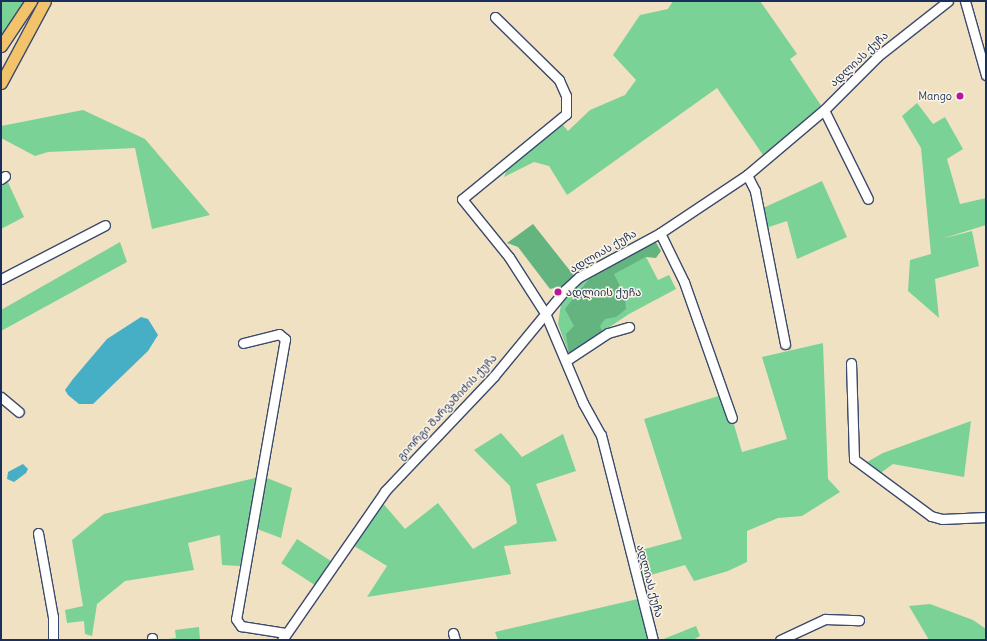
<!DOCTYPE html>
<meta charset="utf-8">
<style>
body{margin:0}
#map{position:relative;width:987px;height:641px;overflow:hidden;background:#efe1c1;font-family:Delius,"Noto Sans Georgian",sans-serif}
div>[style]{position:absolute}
.green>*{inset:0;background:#7bd297;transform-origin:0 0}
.forest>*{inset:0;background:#64b480}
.water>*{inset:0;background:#46aec5}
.roads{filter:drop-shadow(1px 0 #3b4a6d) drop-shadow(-1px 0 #3b4a6d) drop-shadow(0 1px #3b4a6d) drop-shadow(0 -1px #3b4a6d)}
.minor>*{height:9px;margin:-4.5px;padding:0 4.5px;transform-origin:4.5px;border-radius:4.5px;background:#fff}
.major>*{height:11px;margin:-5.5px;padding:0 5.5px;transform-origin:5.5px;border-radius:5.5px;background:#f2c36a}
.dots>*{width:11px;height:11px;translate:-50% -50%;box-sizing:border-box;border:2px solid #fcf5e5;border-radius:50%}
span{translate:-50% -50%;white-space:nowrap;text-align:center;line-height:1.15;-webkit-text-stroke:3px #fcf5e5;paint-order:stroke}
.street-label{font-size:11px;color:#1b2f5e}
.poi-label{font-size:11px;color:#1b2f5e}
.right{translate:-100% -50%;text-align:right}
.left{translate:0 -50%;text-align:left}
.frame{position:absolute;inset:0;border:2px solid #1b2f5e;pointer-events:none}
</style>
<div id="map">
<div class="green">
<div style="clip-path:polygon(1px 1px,31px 1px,1px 46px)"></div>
<div style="clip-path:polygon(673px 1px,760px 1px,797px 54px,790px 59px,824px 110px,763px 155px,717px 88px,567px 195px,549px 166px,534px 162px,504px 177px,508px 167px,562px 124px,568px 131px,590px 110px,625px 95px,636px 80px,613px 55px,640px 15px,668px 9px)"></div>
<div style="clip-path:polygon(917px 103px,933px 124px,945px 117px,963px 149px,947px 159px,960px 204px,986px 198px,986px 225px,941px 239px,972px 231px,979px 266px,935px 279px,939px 318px,908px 291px,910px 260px,931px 254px,921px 148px,902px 116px)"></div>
<div style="clip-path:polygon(83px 110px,145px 139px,210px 215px,152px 229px,135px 148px,48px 152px,35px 156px,1px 138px,1px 126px)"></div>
<div style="clip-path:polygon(5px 176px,24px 217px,1px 229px,1px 179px)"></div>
<div style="clip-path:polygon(822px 181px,847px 237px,797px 259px,787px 221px,763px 229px,759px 210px)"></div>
<div style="clip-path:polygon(120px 242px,127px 262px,1px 331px,1px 310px)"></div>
<div style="clip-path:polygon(646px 257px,658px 280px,669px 275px,676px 289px,629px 314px,569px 354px,558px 324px,561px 304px,569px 293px,594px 272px,581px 288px)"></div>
<div style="clip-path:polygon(823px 343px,828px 479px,840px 492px,802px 516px,778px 518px,747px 531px,747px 562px,728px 571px,694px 581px,685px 565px,637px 579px,630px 553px,682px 539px,644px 419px,725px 394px,742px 452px,787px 439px,762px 357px)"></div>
<div style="clip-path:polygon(971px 421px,964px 477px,893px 464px,875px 477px,860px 466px,883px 453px)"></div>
<div style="clip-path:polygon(501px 433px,522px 457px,563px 434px,576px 471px,536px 484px,557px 541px,504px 546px,511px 574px,367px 597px,387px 566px,351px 544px,381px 501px,405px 529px,438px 503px,473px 549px,517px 523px,510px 486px,474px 450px)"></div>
<div style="clip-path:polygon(259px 477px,240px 566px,222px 565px,220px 535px,188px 543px,194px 570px,125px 581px,97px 604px,92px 636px,85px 634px,84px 621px,67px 623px,65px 610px,83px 606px,72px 540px,104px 514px)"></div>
<div style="clip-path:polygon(267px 478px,292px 488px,281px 538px,257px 529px)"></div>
<div style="left:297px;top:539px;width:40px;height:29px;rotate:33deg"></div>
<div style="clip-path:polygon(642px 598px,653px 640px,498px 640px,495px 632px)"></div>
<div style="clip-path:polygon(930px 604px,973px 620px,986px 629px,986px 640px,929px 640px,909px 606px)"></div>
<div style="clip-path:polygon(696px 626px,700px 636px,693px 640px,661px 640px)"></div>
<div style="clip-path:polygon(199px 627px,200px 640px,160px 640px,176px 638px,175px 630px)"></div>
</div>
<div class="forest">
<div style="clip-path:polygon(533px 224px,575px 277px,568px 285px,550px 289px,518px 247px,507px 243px)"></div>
<div style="clip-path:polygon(655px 241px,661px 251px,656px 258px,646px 257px,614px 274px,625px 296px,626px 309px,616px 317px,605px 319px,600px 326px,604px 335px,569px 354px,566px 334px,574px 326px,565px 309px,594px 272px)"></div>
</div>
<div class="water">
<div style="clip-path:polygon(141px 317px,148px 319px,158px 335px,148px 351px,93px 404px,79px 404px,68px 395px,65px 390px,73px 379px,107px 339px)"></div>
<div style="clip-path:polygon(23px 464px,28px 469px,26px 473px,14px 482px,7px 479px,8px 472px)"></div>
</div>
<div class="roads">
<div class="minor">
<div style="left:965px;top:1px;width:77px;rotate:74.2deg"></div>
<div style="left:495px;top:17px;width:90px;rotate:44.5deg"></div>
<div style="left:559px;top:80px;width:17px;rotate:66deg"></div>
<div style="left:566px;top:96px;width:18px;rotate:90deg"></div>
<div style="left:566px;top:114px;width:134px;rotate:140.7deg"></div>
<div style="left:462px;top:199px;width:75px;rotate:51deg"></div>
<div style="left:509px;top:257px;width:67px;rotate:57.3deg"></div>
<div style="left:545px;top:313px;width:98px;rotate:67.1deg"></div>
<div style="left:583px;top:403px;width:37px;rotate:61deg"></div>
<div style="left:601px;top:435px;width:211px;rotate:75.8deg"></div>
<div style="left:824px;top:110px;width:99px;rotate:63.7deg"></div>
<div style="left:747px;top:175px;width:18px;rotate:63deg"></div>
<div style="left:755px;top:191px;width:156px;rotate:78.9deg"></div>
<div style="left:1px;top:179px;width:5px;rotate:-37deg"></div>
<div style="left:660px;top:233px;width:55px;rotate:63.9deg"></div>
<div style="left:684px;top:282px;width:144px;rotate:70.6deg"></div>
<div style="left:1px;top:279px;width:117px;rotate:-27.4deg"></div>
<div style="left:243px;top:343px;width:37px;rotate:-14deg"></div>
<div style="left:279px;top:334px;width:8px;rotate:40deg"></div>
<div style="left:285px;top:339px;width:284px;rotate:99.9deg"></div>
<div style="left:236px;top:619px;width:9px;rotate:54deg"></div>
<div style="left:241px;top:626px;width:45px;rotate:9deg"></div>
<div style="left:567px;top:360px;width:49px;rotate:-33.4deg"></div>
<div style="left:608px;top:333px;width:22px;rotate:-16deg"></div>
<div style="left:851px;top:363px;width:96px;rotate:88.2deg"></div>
<div style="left:854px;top:459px;width:96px;rotate:36.5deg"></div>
<div style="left:931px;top:516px;width:11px;rotate:15deg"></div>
<div style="left:942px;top:519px;width:44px;rotate:-2.6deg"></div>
<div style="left:1px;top:397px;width:23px;rotate:40deg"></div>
<div style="left:38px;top:533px;width:85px;rotate:79.9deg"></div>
<div style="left:53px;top:617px;width:23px;rotate:90deg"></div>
<div style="left:453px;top:633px;width:7px;rotate:74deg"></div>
<div style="left:152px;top:638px;width:2px;rotate:90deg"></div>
<div style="left:282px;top:640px;width:181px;rotate:-55.3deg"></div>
<div style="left:385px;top:491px;width:158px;rotate:-46.5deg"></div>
<div style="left:494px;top:376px;width:112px;rotate:-50.5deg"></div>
<div style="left:565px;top:290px;width:19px;rotate:-43deg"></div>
<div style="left:579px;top:277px;width:92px;rotate:-28.5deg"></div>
<div style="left:660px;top:233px;width:105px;rotate:-33.7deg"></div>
<div style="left:747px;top:175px;width:101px;rotate:-40.2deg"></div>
<div style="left:824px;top:110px;width:76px;rotate:-45deg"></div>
<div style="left:878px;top:56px;width:89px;rotate:-38.2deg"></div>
<div style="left:780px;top:640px;width:50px;rotate:-25deg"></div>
<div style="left:825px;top:619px;width:34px;rotate:2deg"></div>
</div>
<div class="major">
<div style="left:1px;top:46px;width:54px;rotate:-56.3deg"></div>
<div style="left:1px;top:83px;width:93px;rotate:-61.8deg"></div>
</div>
</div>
<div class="dots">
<div style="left:960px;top:96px;background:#b5179e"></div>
<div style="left:558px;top:292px;background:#b5179e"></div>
</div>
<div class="street-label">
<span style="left:859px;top:59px;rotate:-43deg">ადლიას ქუჩა</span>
<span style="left:603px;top:251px;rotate:-30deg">ადლიას ქუჩა</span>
<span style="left:447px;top:407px;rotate:-47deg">გიორგი შარვაშიძის ქუჩა</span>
<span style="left:650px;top:581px;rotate:75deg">ადლიას ქუჩა</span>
</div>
<div class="poi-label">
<span class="right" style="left:952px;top:96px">Mango</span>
<span class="left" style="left:566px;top:292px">ადლიის ქუჩა</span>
</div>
<div class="frame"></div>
</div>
